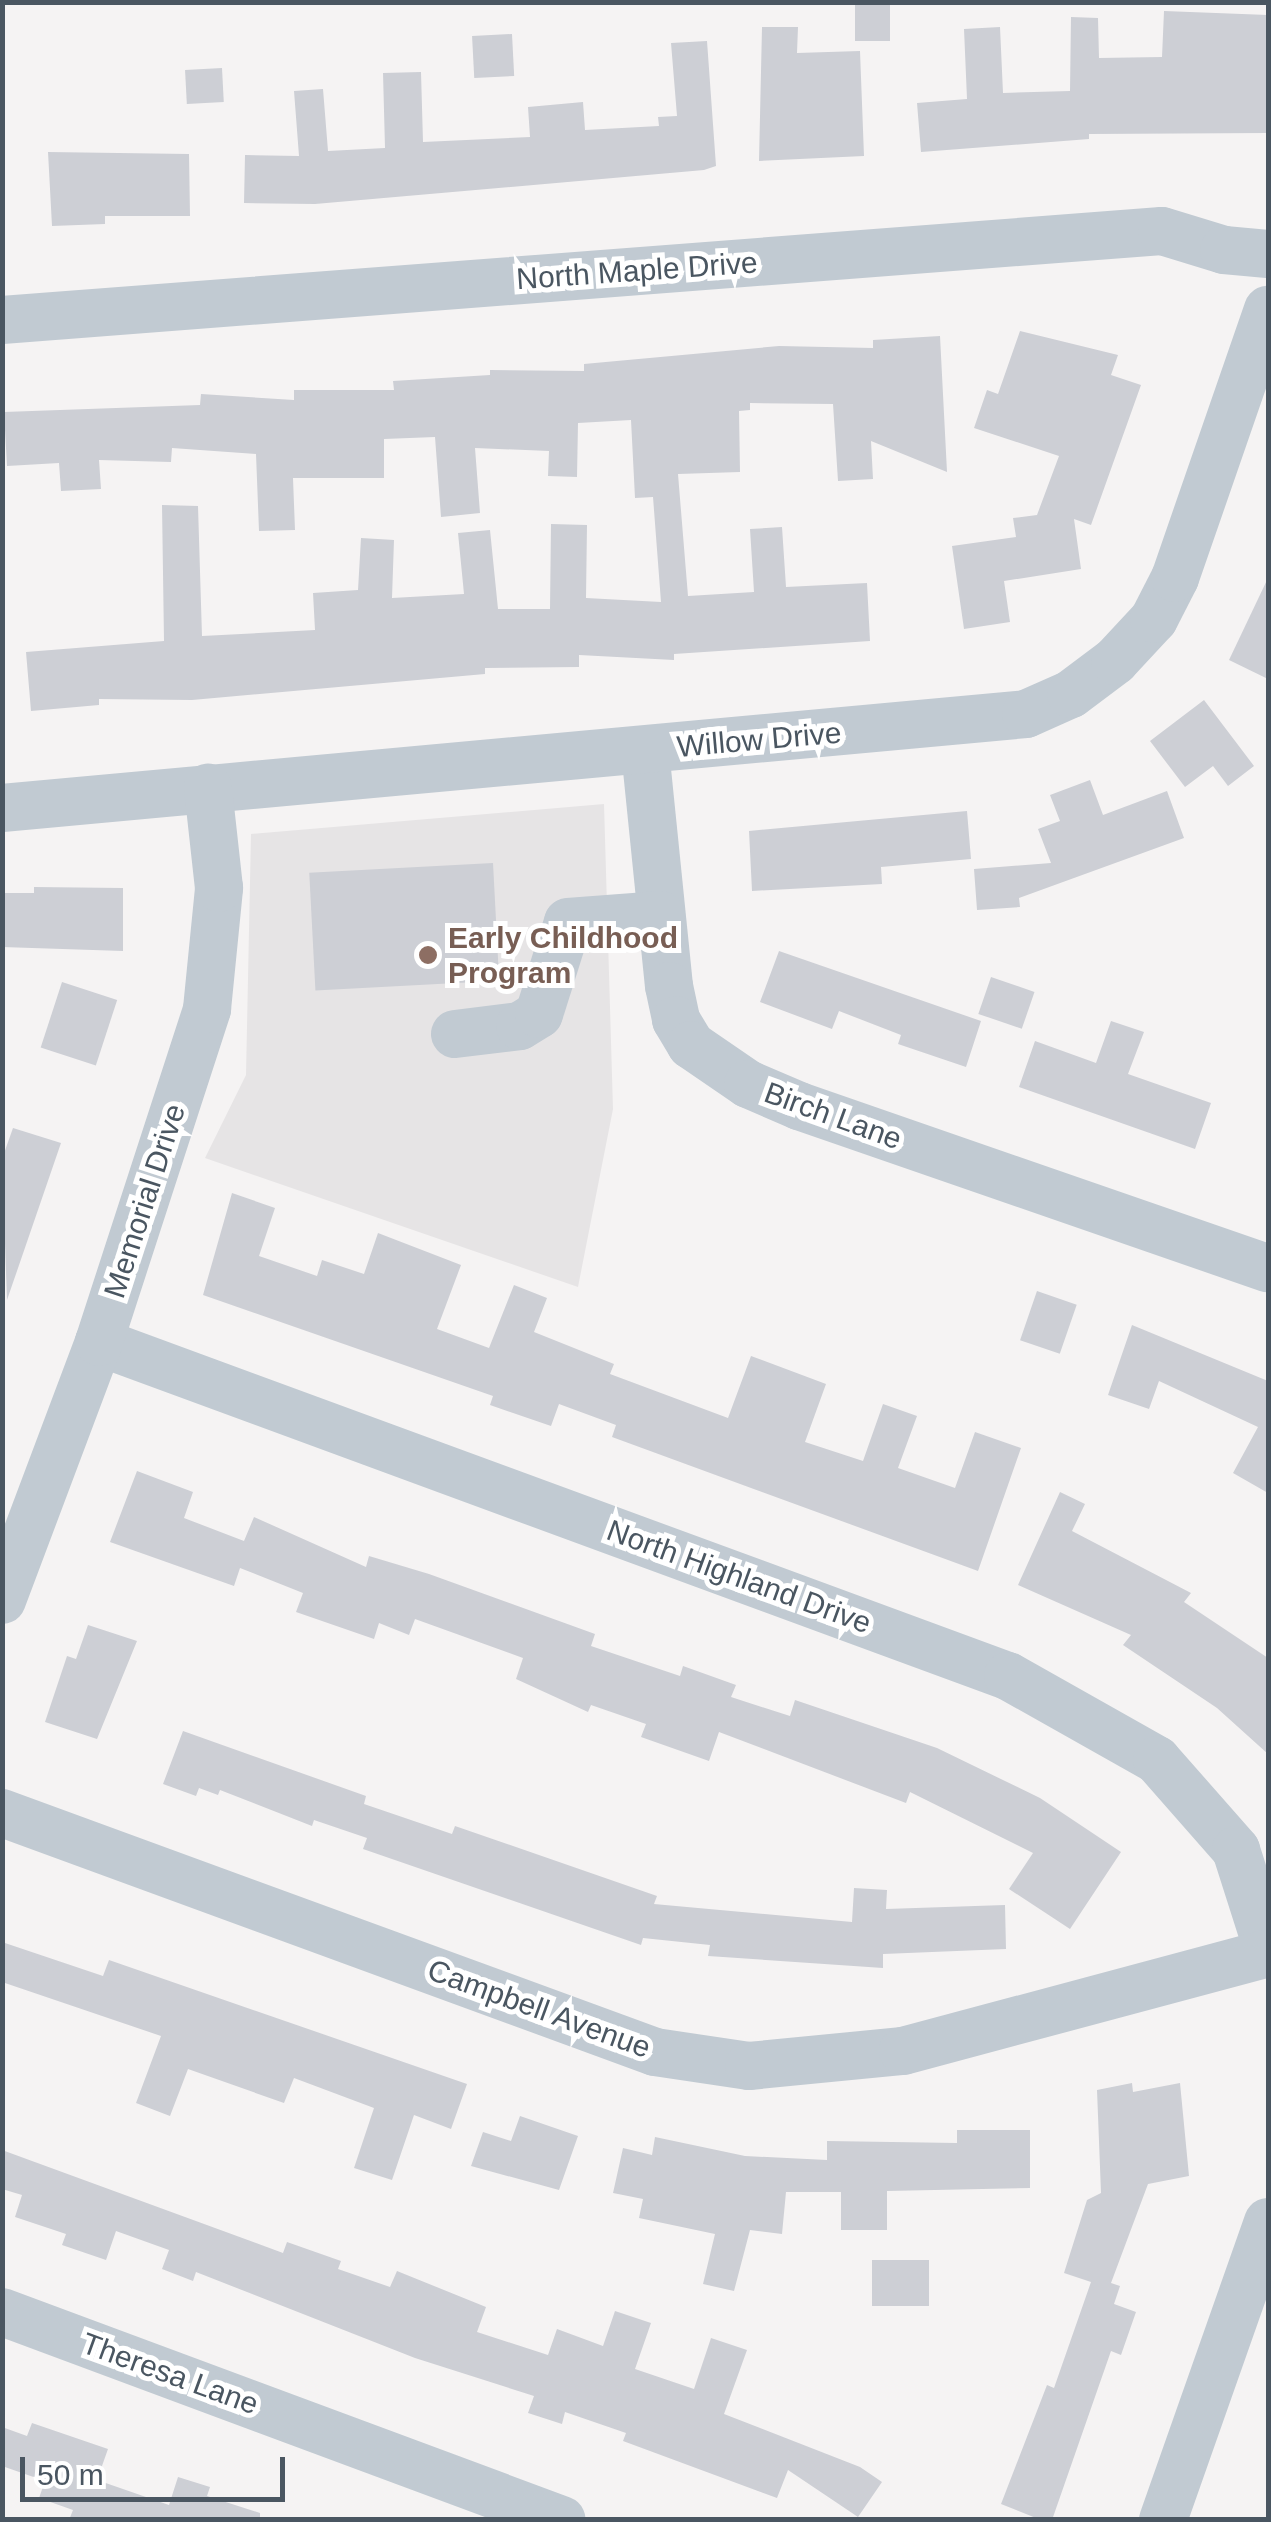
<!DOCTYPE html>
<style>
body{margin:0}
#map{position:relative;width:1271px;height:2522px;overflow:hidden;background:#f5f3f3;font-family:Helvetica,sans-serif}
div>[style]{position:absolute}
.education>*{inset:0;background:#e6e4e5}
.building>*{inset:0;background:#cdcfd5;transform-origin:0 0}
.minor>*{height:48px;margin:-24px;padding:0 24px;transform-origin:24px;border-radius:24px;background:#c1cad2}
.dots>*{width:28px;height:28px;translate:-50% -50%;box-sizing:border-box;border:5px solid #fff;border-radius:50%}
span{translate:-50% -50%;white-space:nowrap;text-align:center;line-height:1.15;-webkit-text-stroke:10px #fff;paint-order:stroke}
.street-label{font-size:30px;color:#4a5661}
.education-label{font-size:30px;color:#785e54;font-weight:700}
.left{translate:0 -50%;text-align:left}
.frame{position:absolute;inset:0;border:5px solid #4a5661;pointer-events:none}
.scale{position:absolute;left:20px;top:2457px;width:265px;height:45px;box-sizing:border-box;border:5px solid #4a5661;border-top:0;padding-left:12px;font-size:30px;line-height:35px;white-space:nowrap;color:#4a5661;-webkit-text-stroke:8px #fff;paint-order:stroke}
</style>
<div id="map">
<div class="education">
<div style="clip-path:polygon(604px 804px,613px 1109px,578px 1287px,205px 1158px,246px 1075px,251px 834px)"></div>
</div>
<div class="building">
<div style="left:855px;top:2px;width:35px;height:39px"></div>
<div style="clip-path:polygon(1164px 11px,1268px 15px,1268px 133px,1089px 134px,1089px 139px,921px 152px,917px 103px,967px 99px,964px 29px,1000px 27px,1003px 93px,1070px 91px,1071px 17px,1098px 18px,1099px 58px,1162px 57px)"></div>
<div style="clip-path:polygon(762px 27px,798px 27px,797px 53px,860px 51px,864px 156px,759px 161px)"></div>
<div style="left:512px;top:34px;width:42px;height:40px;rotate:87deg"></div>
<div style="clip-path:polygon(707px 41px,716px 166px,704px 170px,315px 204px,244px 203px,245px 155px,299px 156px,294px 91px,323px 89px,328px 151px,385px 148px,383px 73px,421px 72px,423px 142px,530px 137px,528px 107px,583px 102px,585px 130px,659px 126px,658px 117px,677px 116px,671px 43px)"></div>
<div style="left:222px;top:68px;width:34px;height:37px;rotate:87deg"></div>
<div style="clip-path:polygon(48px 152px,189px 154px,190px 216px,105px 216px,105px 224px,52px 226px)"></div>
<div style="clip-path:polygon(1020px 331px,1118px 355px,1111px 375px,1141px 385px,1091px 525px,1074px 519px,1081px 569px,1004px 581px,1010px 622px,964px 629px,952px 546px,1016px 537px,1013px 518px,1037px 515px,1059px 456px,974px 428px,987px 390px,998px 394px)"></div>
<div style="clip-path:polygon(940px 336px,947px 472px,871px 441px,873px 479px,838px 481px,833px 404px,750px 403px,750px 410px,739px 411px,740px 472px,678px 474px,688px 596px,754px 592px,750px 529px,782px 527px,786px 587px,867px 583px,870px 641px,674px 654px,674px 660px,579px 655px,579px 667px,485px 668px,485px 674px,192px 700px,99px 699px,99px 705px,31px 711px,26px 652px,164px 641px,162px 505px,198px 506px,202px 636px,315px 630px,313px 593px,358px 590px,361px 538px,394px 540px,392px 598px,464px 594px,458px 533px,490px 530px,498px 609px,550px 609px,551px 524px,587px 525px,586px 598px,661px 602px,653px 497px,635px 498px,631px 420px,578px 423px,577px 477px,548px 476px,549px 451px,475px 448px,480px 513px,441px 517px,435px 437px,384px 439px,384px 478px,293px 478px,295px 530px,259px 531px,256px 454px,172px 448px,171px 462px,99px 460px,101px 489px,61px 491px,59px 463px,7px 466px,4px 412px,200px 405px,201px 394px,294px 400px,294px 390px,394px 390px,393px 381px,490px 375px,490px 370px,584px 371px,584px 364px,779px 346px,873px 348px,873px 340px)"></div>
<div style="clip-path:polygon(1268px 578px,1268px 679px,1229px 660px)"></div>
<div style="clip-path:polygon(1204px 700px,1254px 766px,1228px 786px,1213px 766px,1185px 787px,1150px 741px)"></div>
<div style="clip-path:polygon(1090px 780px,1103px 815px,1167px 791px,1184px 838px,1019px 898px,1020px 907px,977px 910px,974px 869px,1051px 863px,1038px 829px,1060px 821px,1050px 795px)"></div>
<div style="clip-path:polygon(967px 811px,971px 859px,881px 867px,882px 884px,752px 891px,749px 831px)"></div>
<div style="left:493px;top:863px;width:118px;height:184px;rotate:87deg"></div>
<div style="clip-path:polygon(34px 887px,123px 888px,123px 951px,2px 947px,2px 893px,34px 893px)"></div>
<div style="clip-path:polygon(779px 951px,981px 1021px,966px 1067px,898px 1044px,901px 1035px,839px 1011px,832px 1029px,760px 1002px)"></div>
<div style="left:991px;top:977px;width:46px;height:39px;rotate:19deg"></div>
<div style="left:62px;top:982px;width:58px;height:69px;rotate:18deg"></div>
<div style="clip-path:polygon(1111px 1021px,1144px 1032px,1128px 1074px,1211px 1103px,1195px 1149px,1019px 1087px,1035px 1041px,1096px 1063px)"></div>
<div style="clip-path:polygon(13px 1128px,61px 1143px,7px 1300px,2px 1159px)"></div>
<div style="clip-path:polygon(232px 1193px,275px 1208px,259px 1256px,317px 1276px,322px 1260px,364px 1274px,378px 1233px,461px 1265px,437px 1329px,489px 1348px,514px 1285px,547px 1298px,534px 1332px,614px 1364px,610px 1374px,728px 1418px,751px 1356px,826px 1384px,805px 1442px,863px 1461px,883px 1404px,917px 1416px,898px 1468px,955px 1488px,975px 1432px,1021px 1448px,978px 1571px,612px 1437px,616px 1425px,559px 1404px,551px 1426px,490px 1405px,493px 1396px,203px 1295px)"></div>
<div style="left:1037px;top:1291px;width:42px;height:52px;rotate:19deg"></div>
<div style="clip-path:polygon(1132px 1325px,1268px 1381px,1268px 1493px,1233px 1473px,1258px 1427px,1159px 1381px,1149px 1409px,1108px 1395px)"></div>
<div style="clip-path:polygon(137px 1471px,193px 1492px,184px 1518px,244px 1541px,254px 1517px,366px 1567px,369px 1556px,429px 1574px,595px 1634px,591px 1646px,680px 1676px,683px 1666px,736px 1685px,731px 1697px,790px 1716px,795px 1700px,937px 1748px,1040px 1798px,1121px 1852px,1070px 1929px,1009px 1889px,1033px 1853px,910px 1792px,906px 1803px,719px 1732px,709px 1761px,641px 1737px,646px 1724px,591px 1705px,588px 1712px,516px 1679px,523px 1658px,415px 1619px,409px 1635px,379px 1623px,374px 1639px,296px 1612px,303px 1593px,240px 1568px,234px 1586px,110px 1542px)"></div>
<div style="clip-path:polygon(1060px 1492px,1085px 1504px,1072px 1531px,1191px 1593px,1184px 1602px,1268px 1658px,1268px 1754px,1217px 1708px,1123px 1645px,1131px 1635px,1018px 1585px)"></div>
<div style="clip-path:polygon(88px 1625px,137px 1641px,97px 1739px,45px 1722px,67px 1656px,76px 1659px)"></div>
<div style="clip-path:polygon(183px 1731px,366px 1796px,364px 1804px,452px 1834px,455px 1826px,657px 1896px,654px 1904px,852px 1922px,854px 1888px,887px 1890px,886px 1909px,1005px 1905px,1006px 1949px,883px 1954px,883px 1968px,708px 1956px,710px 1945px,643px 1938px,641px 1945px,363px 1849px,367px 1838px,314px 1820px,312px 1826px,220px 1790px,218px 1795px,199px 1788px,196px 1796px,163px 1784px)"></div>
<div style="clip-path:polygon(2px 1942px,103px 1976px,109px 1960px,467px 2084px,451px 2129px,414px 2115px,392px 2180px,354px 2168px,374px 2108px,294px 2078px,284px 2103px,188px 2069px,170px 2116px,136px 2103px,161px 2036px,2px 1982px)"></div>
<div style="clip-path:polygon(1132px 2083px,1133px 2092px,1180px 2083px,1189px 2176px,1148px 2184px,1111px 2283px,1120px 2286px,1114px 2304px,1136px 2312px,1121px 2355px,1111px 2351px,1052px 2520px,1041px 2520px,1001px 2504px,1047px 2385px,1054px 2388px,1091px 2282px,1064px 2273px,1087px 2200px,1101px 2193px,1097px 2090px)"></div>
<div style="clip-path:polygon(520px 2116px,578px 2136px,559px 2190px,471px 2166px,483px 2132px,511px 2141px)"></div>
<div style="clip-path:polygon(957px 2130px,1030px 2130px,1030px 2188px,887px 2191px,887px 2230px,841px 2230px,841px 2192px,786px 2192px,782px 2234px,750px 2230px,734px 2291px,703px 2284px,715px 2234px,639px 2218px,643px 2199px,613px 2193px,623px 2148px,652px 2155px,655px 2137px,745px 2156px,827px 2160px,827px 2141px,957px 2143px)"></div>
<div style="clip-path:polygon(2px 2150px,283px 2253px,287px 2242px,341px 2261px,338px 2269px,390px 2287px,397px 2271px,486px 2307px,477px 2332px,548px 2355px,557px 2329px,603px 2346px,615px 2311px,651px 2323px,635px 2369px,694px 2389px,711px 2338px,747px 2350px,724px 2414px,860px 2467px,882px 2482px,858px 2517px,788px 2470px,777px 2498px,623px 2441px,626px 2433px,565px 2412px,562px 2424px,528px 2413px,534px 2396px,415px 2358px,196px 2272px,193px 2281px,162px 2269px,169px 2250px,116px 2231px,106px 2260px,62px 2245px,66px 2234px,15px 2217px,22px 2195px,2px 2189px)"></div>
<div style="left:929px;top:2260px;width:46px;height:57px;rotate:90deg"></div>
<div style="clip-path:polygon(32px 2423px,108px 2449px,97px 2480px,169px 2505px,178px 2477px,210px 2487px,207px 2496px,260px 2513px,260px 2520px,69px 2520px,73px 2510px,39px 2498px,45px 2481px,2px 2466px,2px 2427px,27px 2436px)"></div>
</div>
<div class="minor">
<div style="left:2px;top:320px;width:1163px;rotate:-4.39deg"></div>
<div style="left:1162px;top:231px;width:65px;rotate:17deg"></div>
<div style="left:1224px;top:250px;width:44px;rotate:5.2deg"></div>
<div style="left:645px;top:750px;width:237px;rotate:84.2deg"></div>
<div style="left:669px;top:986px;width:35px;rotate:78deg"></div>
<div style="left:676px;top:1020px;width:29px;rotate:59deg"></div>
<div style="left:691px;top:1045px;width:69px;rotate:34.4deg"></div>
<div style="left:748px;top:1084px;width:56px;rotate:23.3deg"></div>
<div style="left:799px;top:1106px;width:496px;rotate:19.1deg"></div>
<div style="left:2px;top:808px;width:1028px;rotate:-5.24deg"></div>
<div style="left:1026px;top:714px;width:49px;rotate:-24deg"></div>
<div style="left:1071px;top:694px;width:55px;rotate:-36.9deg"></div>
<div style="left:1115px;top:661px;width:57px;rotate:-47.1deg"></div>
<div style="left:1154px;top:619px;width:46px;rotate:-62.9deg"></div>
<div style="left:1175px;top:578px;width:284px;rotate:-70.9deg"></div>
<div style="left:455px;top:1034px;width:65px;rotate:-7deg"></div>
<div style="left:520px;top:1026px;width:22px;rotate:-32deg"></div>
<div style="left:539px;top:1014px;width:96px;rotate:-72.5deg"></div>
<div style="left:568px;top:922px;width:93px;rotate:-4.3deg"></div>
<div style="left:99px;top:1342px;width:968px;rotate:20.18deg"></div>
<div style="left:1008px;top:1676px;width:171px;rotate:29.4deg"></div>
<div style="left:1157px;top:1760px;width:120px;rotate:48.7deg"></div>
<div style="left:1236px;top:1850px;width:105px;rotate:72.3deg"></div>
<div style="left:2px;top:1600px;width:276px;rotate:-69.4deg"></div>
<div style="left:99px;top:1342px;width:350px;rotate:-72deg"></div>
<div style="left:207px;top:1009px;width:122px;rotate:-84.3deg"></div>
<div style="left:219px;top:888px;width:101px;rotate:-96.3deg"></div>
<div style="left:2px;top:1813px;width:695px;rotate:20.1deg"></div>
<div style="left:655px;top:2052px;width:95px;rotate:8.5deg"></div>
<div style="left:749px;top:2066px;width:155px;rotate:-5.6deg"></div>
<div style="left:903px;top:2051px;width:378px;rotate:-15deg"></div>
<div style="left:2px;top:2312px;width:597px;rotate:20.38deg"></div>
<div style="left:1163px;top:2520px;width:316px;rotate:-70.6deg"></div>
</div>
<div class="dots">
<div style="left:428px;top:955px;background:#8d6e63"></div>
</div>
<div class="street-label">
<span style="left:637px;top:271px;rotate:-4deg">North Maple Drive</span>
<span style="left:759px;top:740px;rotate:-5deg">Willow Drive</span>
<span style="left:833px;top:1116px;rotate:20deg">Birch Lane</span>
<span style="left:145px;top:1201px;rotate:-72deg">Memorial Drive</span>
<span style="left:739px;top:1577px;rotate:20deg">North Highland Drive</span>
<span style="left:539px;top:2009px;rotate:20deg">Campbell Avenue</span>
<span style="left:170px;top:2374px;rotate:20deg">Theresa Lane</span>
</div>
<div class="education-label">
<span class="left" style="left:448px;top:955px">Early Childhood<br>Program</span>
</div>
<div class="frame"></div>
<div class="scale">50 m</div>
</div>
